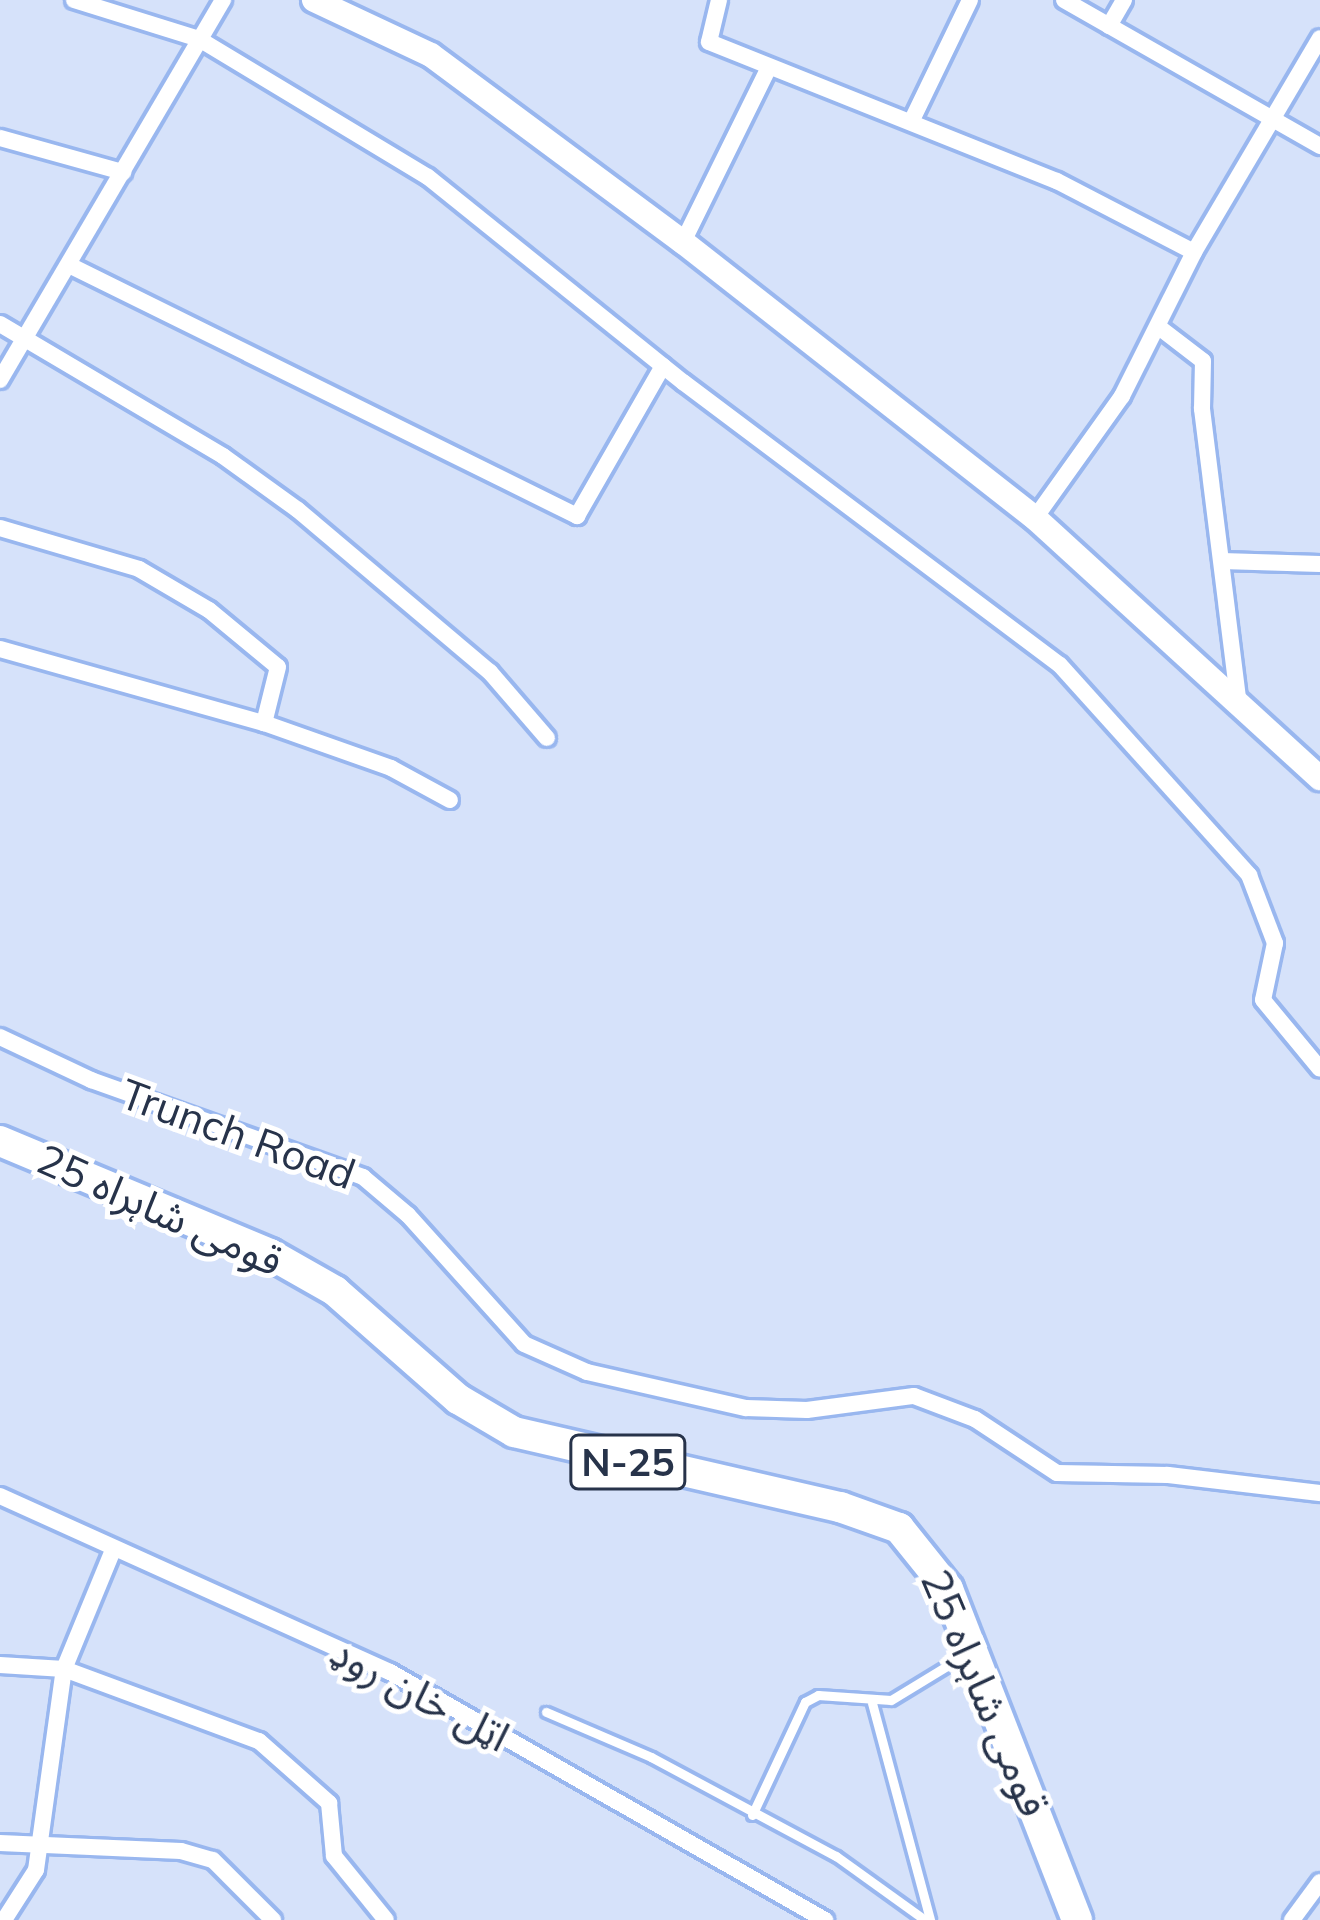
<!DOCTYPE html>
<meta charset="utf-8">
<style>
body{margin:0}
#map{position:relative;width:1320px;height:1920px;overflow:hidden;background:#d6e2fa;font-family:Mulish,"Noto Sans Arabic",sans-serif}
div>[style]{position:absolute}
.roads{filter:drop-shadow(3px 0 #99b7ef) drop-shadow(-3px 0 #99b7ef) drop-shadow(0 3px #99b7ef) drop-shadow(0 -3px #99b7ef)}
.lane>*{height:9px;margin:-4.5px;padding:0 4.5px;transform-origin:4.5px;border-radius:4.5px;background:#fff}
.street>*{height:16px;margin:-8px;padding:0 8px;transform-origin:8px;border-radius:8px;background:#fff}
.secondary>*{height:24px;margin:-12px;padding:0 12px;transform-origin:12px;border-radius:12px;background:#fff}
.highway>*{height:30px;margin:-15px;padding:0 15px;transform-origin:15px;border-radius:15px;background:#fff}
span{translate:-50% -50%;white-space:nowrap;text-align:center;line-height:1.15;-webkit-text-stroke:10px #fff;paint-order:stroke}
.shield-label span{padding:3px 9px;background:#fff;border:3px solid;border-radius:9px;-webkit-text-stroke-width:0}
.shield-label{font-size:39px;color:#27334a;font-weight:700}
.street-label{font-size:42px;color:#27334a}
</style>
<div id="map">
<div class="roads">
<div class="lane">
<div style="left:872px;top:1703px;width:225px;rotate:75deg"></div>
<div style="left:546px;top:1712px;width:114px;rotate:23.2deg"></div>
<div style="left:651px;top:1757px;width:210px;rotate:28.2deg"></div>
<div style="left:836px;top:1856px;width:110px;rotate:35.7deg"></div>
<div style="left:752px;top:1815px;width:125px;rotate:-64.9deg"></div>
<div style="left:805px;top:1702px;width:15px;rotate:-28deg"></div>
<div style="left:818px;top:1695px;width:73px;rotate:3.9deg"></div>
<div style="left:891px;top:1700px;width:87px;rotate:-31.3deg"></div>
</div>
<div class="street">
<div style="left:74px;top:0;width:131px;rotate:17.3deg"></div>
<div style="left:199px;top:39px;width:267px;rotate:31.1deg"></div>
<div style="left:428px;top:177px;width:327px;rotate:38.8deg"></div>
<div style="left:683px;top:382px;width:471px;rotate:36.9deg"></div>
<div style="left:1060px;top:665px;width:283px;rotate:48deg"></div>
<div style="left:1249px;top:875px;width:73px;rotate:69.1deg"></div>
<div style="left:1275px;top:943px;width:58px;rotate:101.9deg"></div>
<div style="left:1263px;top:1000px;width:89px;rotate:50.4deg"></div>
<div style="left:719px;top:0;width:43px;rotate:103.4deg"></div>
<div style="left:709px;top:42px;width:375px;rotate:21.8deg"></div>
<div style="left:1057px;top:181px;width:154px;rotate:27.4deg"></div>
<div style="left:1064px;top:0;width:295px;rotate:29.7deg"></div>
<div style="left:1109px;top:26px;width:30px;rotate:-60deg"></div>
<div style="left:912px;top:120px;width:133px;rotate:-64.2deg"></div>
<div style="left:0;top:138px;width:128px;rotate:15.5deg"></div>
<div style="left:683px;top:242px;width:195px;rotate:-63.8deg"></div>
<div style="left:69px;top:265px;width:567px;rotate:26.29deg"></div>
<div style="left:577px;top:516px;width:173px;rotate:-60.2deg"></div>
<div style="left:0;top:324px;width:259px;rotate:30.6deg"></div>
<div style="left:223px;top:456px;width:92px;rotate:35.8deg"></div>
<div style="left:298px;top:510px;width:251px;rotate:40.2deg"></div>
<div style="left:490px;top:672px;width:87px;rotate:49.2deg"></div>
<div style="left:1160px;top:328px;width:54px;rotate:37.5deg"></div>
<div style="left:1203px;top:361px;width:48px;rotate:91.2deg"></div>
<div style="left:1202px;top:409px;width:297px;rotate:82.9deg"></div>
<div style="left:0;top:380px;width:441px;rotate:-59.6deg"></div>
<div style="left:1035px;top:518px;width:150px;rotate:-54.5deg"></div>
<div style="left:1122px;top:396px;width:161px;rotate:-63.4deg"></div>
<div style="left:1194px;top:252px;width:248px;rotate:-59.5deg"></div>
<div style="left:0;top:528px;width:145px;rotate:16.4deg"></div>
<div style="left:139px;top:569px;width:81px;rotate:30.4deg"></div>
<div style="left:209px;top:610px;width:89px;rotate:39.6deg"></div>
<div style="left:278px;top:667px;width:58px;rotate:104deg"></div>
<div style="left:1222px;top:561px;width:98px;rotate:1.8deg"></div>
<div style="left:0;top:649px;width:274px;rotate:15.7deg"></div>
<div style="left:264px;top:723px;width:135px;rotate:19.5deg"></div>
<div style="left:391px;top:768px;width:67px;rotate:28.5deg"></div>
<div style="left:0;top:1037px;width:101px;rotate:25.3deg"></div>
<div style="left:91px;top:1080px;width:289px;rotate:19.6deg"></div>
<div style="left:363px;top:1177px;width:59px;rotate:40.2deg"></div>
<div style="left:408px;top:1215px;width:173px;rotate:48deg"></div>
<div style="left:524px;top:1344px;width:69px;rotate:24deg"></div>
<div style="left:587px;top:1372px;width:163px;rotate:12.8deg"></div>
<div style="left:746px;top:1408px;width:61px;rotate:1.9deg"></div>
<div style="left:807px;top:1410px;width:108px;rotate:-7.5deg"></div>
<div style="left:914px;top:1396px;width:65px;rotate:20.7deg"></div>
<div style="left:975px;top:1419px;width:98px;rotate:33.4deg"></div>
<div style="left:1057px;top:1473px;width:111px;rotate:1deg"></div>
<div style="left:1168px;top:1475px;width:153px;rotate:6.8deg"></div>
<div style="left:0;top:1496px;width:428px;rotate:24.3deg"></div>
<div style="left:390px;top:1672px;width:501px;rotate:29.69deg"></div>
<div style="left:0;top:1665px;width:64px;rotate:3.6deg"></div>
<div style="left:64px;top:1669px;width:208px;rotate:20.3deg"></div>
<div style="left:259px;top:1741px;width:94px;rotate:41.5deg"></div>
<div style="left:329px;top:1803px;width:53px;rotate:84.6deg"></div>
<div style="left:334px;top:1856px;width:82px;rotate:50.9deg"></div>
<div style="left:0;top:1843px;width:181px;rotate:2.5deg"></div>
<div style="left:181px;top:1851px;width:33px;rotate:16deg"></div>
<div style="left:213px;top:1860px;width:85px;rotate:45deg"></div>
<div style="left:4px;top:1920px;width:59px;rotate:-57.4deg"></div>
<div style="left:36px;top:1870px;width:203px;rotate:-82.1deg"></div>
<div style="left:64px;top:1669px;width:129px;rotate:-67.6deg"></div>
<div style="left:1292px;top:1920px;width:47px;rotate:-53.6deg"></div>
</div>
<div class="secondary">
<div style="left:314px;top:0;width:129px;rotate:25.2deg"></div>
<div style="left:431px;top:55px;width:314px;rotate:36.6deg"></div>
<div style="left:683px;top:242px;width:447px;rotate:38.1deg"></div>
<div style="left:1035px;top:518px;width:386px;rotate:42.4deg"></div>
</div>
<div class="highway">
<div style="left:0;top:1141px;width:293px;rotate:22.7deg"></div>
<div style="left:270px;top:1254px;width:75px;rotate:29.6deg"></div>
<div style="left:335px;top:1291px;width:164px;rotate:41.3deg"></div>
<div style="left:458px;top:1399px;width:65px;rotate:30.5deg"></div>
<div style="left:514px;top:1432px;width:335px;rotate:13deg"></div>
<div style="left:840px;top:1507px;width:63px;rotate:19.6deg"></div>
<div style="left:899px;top:1528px;width:78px;rotate:51.2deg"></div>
<div style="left:948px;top:1589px;width:355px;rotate:68.7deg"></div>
</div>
</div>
<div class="shield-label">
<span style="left:628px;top:1462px">N-25</span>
</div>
<div class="street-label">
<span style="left:238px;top:1134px;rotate:20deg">Trunch Road</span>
<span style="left:160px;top:1210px;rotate:24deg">قومی شاہراہ 25</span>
<span style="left:985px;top:1693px;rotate:67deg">قومی شاہراہ 25</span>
<span style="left:420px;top:1694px;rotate:28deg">اټل خان روډ</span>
</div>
</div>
